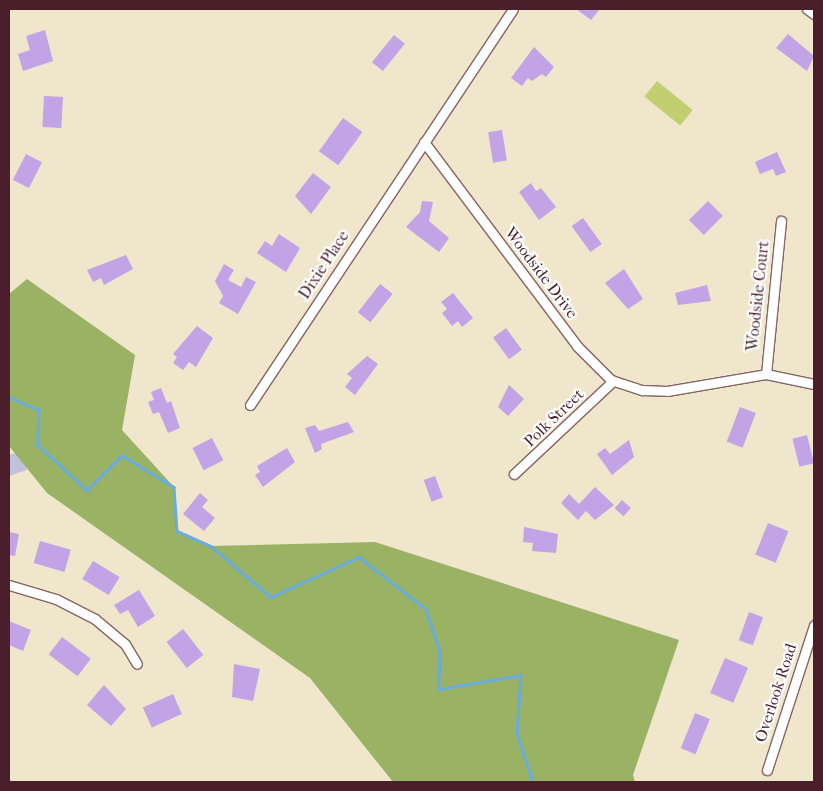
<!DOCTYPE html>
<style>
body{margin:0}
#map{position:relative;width:823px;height:791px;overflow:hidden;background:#f0e6cc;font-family:"IM FELL French Canon",serif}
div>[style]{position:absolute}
.industrial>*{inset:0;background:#c2c1dc}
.green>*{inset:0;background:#c2cf71;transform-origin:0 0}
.forest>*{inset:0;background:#99b263}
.stream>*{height:2.5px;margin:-1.25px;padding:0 1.25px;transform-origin:1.25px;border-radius:1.25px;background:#69acde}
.building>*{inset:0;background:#c2a3e5;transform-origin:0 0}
.roads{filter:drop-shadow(1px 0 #846563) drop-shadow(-1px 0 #846563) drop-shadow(0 1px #846563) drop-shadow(0 -1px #846563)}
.minor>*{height:9px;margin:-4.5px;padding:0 4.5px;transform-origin:4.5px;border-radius:4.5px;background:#fff}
span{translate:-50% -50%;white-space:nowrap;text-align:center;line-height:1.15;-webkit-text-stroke:4.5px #fff;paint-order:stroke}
.street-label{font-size:16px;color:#4a1f2b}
.frame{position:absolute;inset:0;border:10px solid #4a1f2b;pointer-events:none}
</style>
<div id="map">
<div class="industrial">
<div style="clip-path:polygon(22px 451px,27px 470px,9px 476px,9px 455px)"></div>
</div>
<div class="green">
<div style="left:657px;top:81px;width:46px;height:20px;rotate:39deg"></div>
</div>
<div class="forest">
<div style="clip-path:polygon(27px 279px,135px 355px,122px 430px,174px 487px,177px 531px,211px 546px,375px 542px,679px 640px,633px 775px,635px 782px,393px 782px,310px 678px,47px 493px,9px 446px,9px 294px)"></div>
</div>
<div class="stream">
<div style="left:9px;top:397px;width:33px;rotate:23deg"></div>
<div style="left:39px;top:410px;width:35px;rotate:92deg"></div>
<div style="left:38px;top:445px;width:67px;rotate:42.6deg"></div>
<div style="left:87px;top:490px;width:49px;rotate:-45deg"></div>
<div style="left:122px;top:455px;width:61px;rotate:31.6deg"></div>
<div style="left:174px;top:487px;width:44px;rotate:86.1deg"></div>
<div style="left:177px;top:531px;width:37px;rotate:24deg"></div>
<div style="left:211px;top:546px;width:79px;rotate:40.4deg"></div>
<div style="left:271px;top:597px;width:97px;rotate:-24.4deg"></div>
<div style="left:359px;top:557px;width:85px;rotate:37.8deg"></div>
<div style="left:426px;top:609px;width:45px;rotate:72deg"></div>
<div style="left:440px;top:652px;width:37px;rotate:92deg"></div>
<div style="left:439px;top:689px;width:83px;rotate:-9.7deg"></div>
<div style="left:521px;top:675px;width:58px;rotate:93.9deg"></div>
<div style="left:517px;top:733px;width:52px;rotate:71.9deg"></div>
</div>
<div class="building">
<div style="clip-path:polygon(576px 9px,600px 9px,591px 20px)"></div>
<div style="clip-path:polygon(45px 30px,53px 61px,23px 71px,18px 54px,30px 50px,26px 36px)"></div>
<div style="clip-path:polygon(788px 34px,814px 56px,807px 71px,776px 48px)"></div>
<div style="left:394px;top:35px;width:14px;height:35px;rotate:39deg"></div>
<div style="clip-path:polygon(534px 47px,554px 67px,546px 77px,542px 74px,532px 81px,528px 78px,522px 86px,511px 78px)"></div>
<div style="left:44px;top:96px;width:19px;height:31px;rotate:3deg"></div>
<div style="left:343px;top:118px;width:24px;height:41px;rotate:36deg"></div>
<div style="left:502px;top:130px;width:31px;height:14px;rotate:81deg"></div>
<div style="clip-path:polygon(777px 152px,786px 172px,776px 176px,773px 169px,760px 174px,755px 162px)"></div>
<div style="left:26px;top:154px;width:18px;height:29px;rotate:27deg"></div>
<div style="clip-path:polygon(313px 173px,331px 187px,311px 214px,295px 196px)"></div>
<div style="clip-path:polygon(531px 183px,536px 191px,541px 188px,556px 207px,539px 220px,519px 192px)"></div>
<div style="clip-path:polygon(422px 201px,433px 202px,429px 221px,449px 238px,439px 252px,406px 227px,420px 212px)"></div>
<div style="left:708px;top:201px;width:21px;height:27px;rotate:45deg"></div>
<div style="left:583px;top:218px;width:32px;height:14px;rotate:54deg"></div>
<div style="clip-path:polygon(279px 234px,300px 248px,286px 272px,257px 253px,265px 241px,272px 246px)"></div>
<div style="clip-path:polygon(126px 255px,133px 269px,104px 285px,101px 278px,93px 282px,87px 270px)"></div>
<div style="clip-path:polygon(224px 264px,234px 270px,228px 280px,241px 287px,246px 277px,256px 282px,238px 314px,219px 303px,223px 296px,215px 281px)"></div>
<div style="clip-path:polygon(624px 269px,643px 299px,628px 309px,605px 283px)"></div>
<div style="left:380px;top:284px;width:16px;height:36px;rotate:38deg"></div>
<div style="clip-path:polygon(707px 285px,711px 301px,678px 305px,675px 293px)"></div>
<div style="clip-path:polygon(453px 293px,473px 318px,462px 327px,458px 321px,452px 326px,442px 313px,447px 309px,441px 302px)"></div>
<div style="clip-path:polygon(197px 326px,213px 338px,196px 367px,189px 362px,183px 370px,173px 363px,177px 357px,173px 354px)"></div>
<div style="left:506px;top:328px;width:27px;height:16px;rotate:54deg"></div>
<div style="clip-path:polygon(367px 356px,378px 364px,355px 395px,345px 387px,352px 378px,347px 374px)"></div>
<div style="clip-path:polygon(509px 385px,524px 399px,508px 416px,498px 407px)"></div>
<div style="clip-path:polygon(161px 388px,167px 403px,171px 401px,180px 428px,168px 433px,159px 412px,153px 414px,148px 402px,154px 400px,151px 392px)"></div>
<div style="left:740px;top:407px;width:17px;height:37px;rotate:21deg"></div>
<div style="clip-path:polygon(348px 422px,354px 432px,321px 444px,322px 449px,315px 453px,305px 428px,315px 425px,319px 431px)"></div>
<div style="left:807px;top:435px;width:29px;height:15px;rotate:76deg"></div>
<div style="left:212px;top:438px;width:25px;height:22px;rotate:63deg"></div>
<div style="clip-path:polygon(629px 440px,634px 457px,612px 475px,597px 454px,605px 448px,610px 454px)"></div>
<div style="clip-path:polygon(287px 448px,295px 462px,263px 487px,255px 475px,260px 472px,257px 466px)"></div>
<div style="left:435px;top:476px;width:23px;height:12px;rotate:70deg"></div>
<div style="clip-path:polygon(595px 487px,614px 505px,595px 520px,586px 511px,578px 520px,561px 503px,569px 494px,579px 504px)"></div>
<div style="clip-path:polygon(200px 493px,208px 500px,202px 507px,215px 518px,204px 531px,183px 514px)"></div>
<div style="left:622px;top:500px;width:12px;height:11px;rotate:42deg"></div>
<div style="left:768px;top:523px;width:22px;height:34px;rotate:22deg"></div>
<div style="clip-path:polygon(524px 527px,558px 534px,556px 553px,532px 551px,533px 543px,523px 542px)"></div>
<div style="clip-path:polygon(9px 532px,19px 534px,15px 556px,9px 555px)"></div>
<div style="left:40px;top:541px;width:32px;height:23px;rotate:16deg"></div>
<div style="left:93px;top:561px;width:31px;height:21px;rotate:31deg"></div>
<div style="clip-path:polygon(139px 590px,155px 616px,138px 627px,128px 610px,120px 614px,114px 605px)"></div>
<div style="left:749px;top:612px;width:15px;height:30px;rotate:20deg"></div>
<div style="clip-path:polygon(9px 621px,31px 630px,23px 651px,9px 645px)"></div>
<div style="left:183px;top:629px;width:33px;height:21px;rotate:52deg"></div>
<div style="left:62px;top:637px;width:36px;height:22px;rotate:37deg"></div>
<div style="left:725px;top:658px;width:25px;height:38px;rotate:23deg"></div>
<div style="clip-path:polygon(234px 664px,260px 669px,253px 701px,232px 697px)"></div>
<div style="clip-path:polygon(104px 685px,126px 709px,111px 726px,87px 705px)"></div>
<div style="left:173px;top:694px;width:22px;height:33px;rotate:66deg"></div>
<div style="left:695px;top:713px;width:16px;height:38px;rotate:22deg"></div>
</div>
<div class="roads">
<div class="minor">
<div style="left:807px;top:9px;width:9px;rotate:36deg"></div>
<div style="left:424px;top:142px;width:255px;rotate:53.1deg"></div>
<div style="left:577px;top:346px;width:48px;rotate:45deg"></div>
<div style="left:611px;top:380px;width:33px;rotate:18deg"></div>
<div style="left:642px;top:390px;width:25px;rotate:2deg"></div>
<div style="left:667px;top:391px;width:100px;rotate:-9.7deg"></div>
<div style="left:766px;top:374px;width:49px;rotate:11.8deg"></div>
<div style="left:766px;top:374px;width:154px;rotate:-84.4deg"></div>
<div style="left:250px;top:405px;width:475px;rotate:-56.4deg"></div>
<div style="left:514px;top:474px;width:136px;rotate:-43.2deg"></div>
<div style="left:9px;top:585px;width:49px;rotate:16.6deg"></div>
<div style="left:56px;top:599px;width:44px;rotate:27.1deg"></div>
<div style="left:95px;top:619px;width:39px;rotate:40deg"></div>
<div style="left:125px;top:644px;width:23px;rotate:59deg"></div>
<div style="left:767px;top:770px;width:152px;rotate:-72deg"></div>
</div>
</div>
<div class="street-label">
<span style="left:324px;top:265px;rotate:-57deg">Dixie Place</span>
<span style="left:541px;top:273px;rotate:53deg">Woodside Drive</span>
<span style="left:758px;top:296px;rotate:-84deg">Woodside Court</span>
<span style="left:554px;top:418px;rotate:-44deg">Polk Street</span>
<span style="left:776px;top:693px;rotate:-72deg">Overlook Road</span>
</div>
<div class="frame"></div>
</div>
